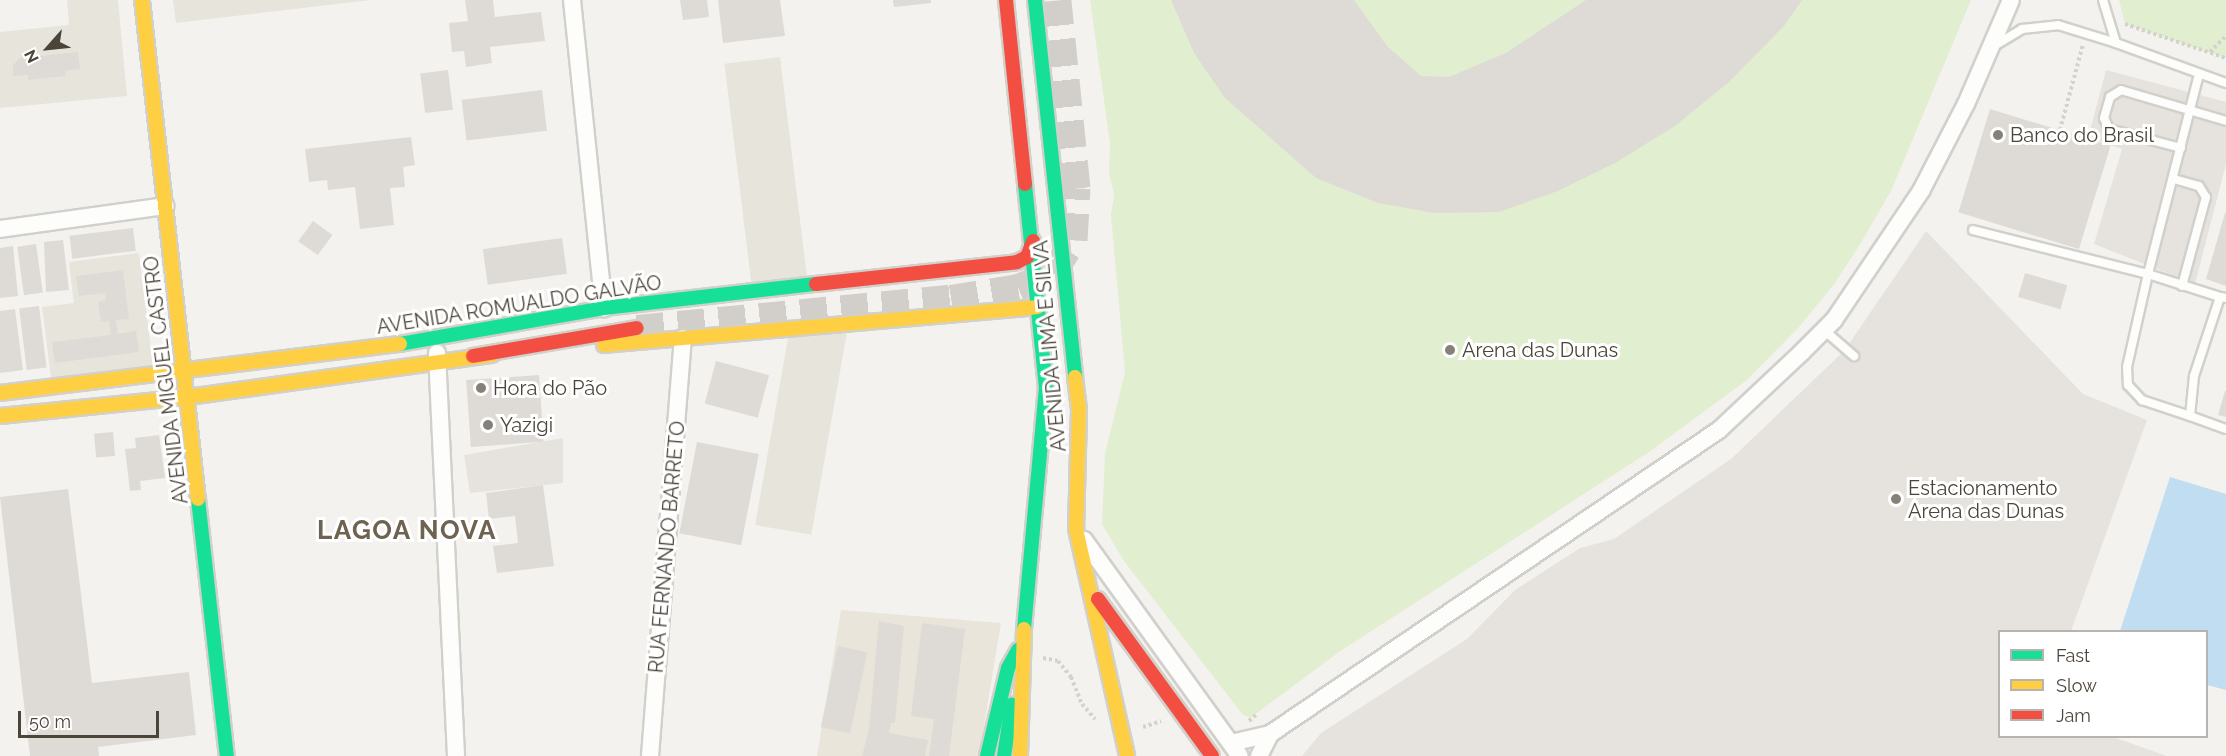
<!DOCTYPE html>
<meta charset="utf-8">
<style>
body{margin:0}
#map{position:relative;width:2226px;height:756px;overflow:hidden;background:#f4f2ee;font-family:Raleway,sans-serif}
div>[style]{position:absolute}
.residential>*{inset:0;background:#e7e4dc;transform-origin:0 0}
.education>*{inset:0;background:#eae5da}
.green>*{inset:0;background:#e1eecf}
.parking>*{inset:0;background:#e6e3df}
.water>*{inset:0;background:#c0ddf1}
.building>*{inset:0;background:#dedbd6;transform-origin:0 0}
.primary-tunnel>*{height:27px;margin-top:-13.5px;transform-origin:0;background:repeating-linear-gradient(90deg,#d2cfca 0 27px,transparent 0 41px)}
.path>*{height:4px;margin-top:-2px;transform-origin:0;background:repeating-linear-gradient(90deg,#d3d2cc 0 3px,transparent 0 6px)}
.roads{filter:drop-shadow(2px 0 #d2d0cb) drop-shadow(-2px 0 #d2d0cb) drop-shadow(0 2px #d2d0cb) drop-shadow(0 -2px #d2d0cb)}
.lane>*{height:8px;margin:-4px;padding:0 4px;transform-origin:4px;border-radius:4px;background:#fdfdfc}
.street>*{height:16px;margin:-8px;padding:0 8px;transform-origin:8px;border-radius:8px;background:#fdfdfc}
.fast>*{height:14px;margin:-7px;padding:0 7px;transform-origin:7px;border-radius:7px;background:#16e098}
.slow>*{height:14px;margin:-7px;padding:0 7px;transform-origin:7px;border-radius:7px;background:#ffcf43}
.jam>*{height:14px;margin:-7px;padding:0 7px;transform-origin:7px;border-radius:7px;background:#f24e42}
.dots>*{width:16px;height:16px;translate:-50% -50%;box-sizing:border-box;border:3px solid #fff;border-radius:50%}
span{translate:-50% -50%;white-space:nowrap;text-align:center;line-height:1.15;-webkit-text-stroke:6px #fff;paint-order:stroke}
.poi-label{font-size:20px;color:#4b4439}
.left{translate:0 -50%;text-align:left}
.street-label{font-size:20px;color:#4b4439}
.district-label{font-size:26px;color:#6e6250;font-weight:700;letter-spacing:1.5px}
.legend{position:absolute;left:1998px;top:630px;width:210px;height:108px;box-sizing:border-box;background:#fff;border:2px solid #b7b4b0;margin:0;padding:8px 10px;list-style:none;font-size:18px;color:#4b4439}
.legend li{display:flex;align-items:center;gap:12px;height:30px}
.legend b{width:30px;border:2px solid #b7b4b0}
.north{position:absolute;left:18px;top:18px;width:60px;height:60px;-webkit-text-stroke:4px #fff;paint-order:stroke;rotate:243deg;font-size:16px;font-weight:700;line-height:24px;text-align:center;color:#4b4439}
.north::after{content:'';display:block;margin:auto;width:21px;height:27px;background:#4b4439;clip-path:polygon(50% 0,100% 100%,50% 72%,0 100%)}
.scale{position:absolute;left:18px;top:711px;width:141px;height:27px;box-sizing:border-box;border:3px solid #4b4439;border-top:0;padding-left:8px;font-size:18px;line-height:21px;white-space:nowrap;color:#4b4439;-webkit-text-stroke:4px #fff;paint-order:stroke}
</style>
<div id="map">
<div class="residential">
<div style="clip-path:polygon(67px 0,118px 0,127px 96px,0 108px,0 32px,69px 25px)"></div>
<div style="clip-path:polygon(173px 0,371px 0,176px 23px)"></div>
<div style="left:780px;top:57px;width:222px;height:56px;rotate:83deg"></div>
<div style="clip-path:polygon(139px 253px,153px 365px,51px 378px,42px 307px,74px 303px,69px 262px)"></div>
<div style="left:847px;top:332px;width:206px;height:57px;rotate:100deg"></div>
</div>
<div class="education">
<div style="clip-path:polygon(841px 610px,1001px 623px,979px 756px,817px 756px)"></div>
</div>
<div class="green">
<div style="clip-path:polygon(1090px 0,1971px 0,1891px 191px,1862px 241px,1835px 283px,1799px 327px,1747px 380px,1649px 452px,1339px 652px,1250px 718px,1243px 715px,1124px 561px,1102px 524px,1105px 454px,1125px 372px,1111px 215px,1114px 194px,1109px 173px,1110px 143px)"></div>
<div style="clip-path:polygon(2119px 0,2226px 0,2226px 58px,2125px 24px)"></div>
</div>
<div class="parking">
<div style="clip-path:polygon(2106px 70px,2226px 102px,2226px 164px,2195px 284px,2094px 244px,2122px 149px,2088px 138px)"></div>
<div style="clip-path:polygon(1926px 231px,2083px 394px,2147px 420px,2071px 631px,2000px 632px,2000px 736px,2113px 737px,2167px 756px,1302px 756px,1321px 733px,1467px 639px,1515px 590px,1580px 548px,1614px 539px,1731px 459px,1844px 351px)"></div>
<div style="clip-path:polygon(563px 438px,563px 483px,470px 493px,464px 455px)"></div>
</div>
<div class="water">
<div style="clip-path:polygon(2170px 477px,2226px 494px,2226px 690px,2207px 685px,2206px 632px,2120px 631px)"></div>
</div>
<div class="building">
<div style="clip-path:polygon(465px 0,493px 0,495px 17px,541px 12px,545px 41px,490px 47px,492px 63px,466px 67px,464px 51px,452px 52px,449px 23px,468px 21px)"></div>
<div style="clip-path:polygon(680px 0,707px 0,709px 17px,683px 20px)"></div>
<div style="clip-path:polygon(718px 0,780px 0,785px 36px,723px 43px)"></div>
<div style="clip-path:polygon(893px 0,931px 0,931px 3px,894px 7px)"></div>
<div style="clip-path:polygon(1171px 0,1354px 0,1387px 46px,1421px 76px,1449px 77px,1506px 53px,1586px 0,1802px 0,1784px 26px,1729px 82px,1675px 126px,1615px 163px,1558px 191px,1499px 212px,1435px 213px,1378px 203px,1316px 178px,1225px 98px,1194px 53px)"></div>
<div style="clip-path:polygon(78px 52px,80px 69px,65px 71px,66px 76px,28px 80px,28px 75px,13px 76px,13px 65px,20px 58px)"></div>
<div style="left:448px;top:70px;width:40px;height:28px;rotate:83deg"></div>
<div style="left:542px;top:90px;width:41px;height:81px;rotate:83deg"></div>
<div style="left:1990px;top:109px;width:126px;height:108px;rotate:17deg"></div>
<div style="clip-path:polygon(411px 137px,415px 165px,403px 167px,405px 187px,390px 188px,394px 225px,360px 229px,355px 187px,328px 190px,327px 180px,309px 182px,305px 149px)"></div>
<div style="clip-path:polygon(2225px 213px,2226px 213px,2226px 286px,2206px 279px)"></div>
<div style="left:313px;top:221px;width:24px;height:25px;rotate:36deg"></div>
<div style="left:133px;top:228px;width:23px;height:64px;rotate:83deg"></div>
<div style="left:562px;top:238px;width:36px;height:80px;rotate:82deg"></div>
<div style="clip-path:polygon(63px 240px,69px 290px,46px 292px,44px 242px)"></div>
<div style="left:36px;top:244px;width:49px;height:19px;rotate:82deg"></div>
<div style="clip-path:polygon(13px 246px,18px 296px,0 298px,0 248px)"></div>
<div style="clip-path:polygon(123px 270px,129px 319px,116px 320px,118px 334px,136px 331px,139px 352px,55px 363px,52px 342px,111px 335px,109px 321px,101px 322px,98px 302px,106px 300px,105px 293px,79px 296px,76px 276px)"></div>
<div style="left:2025px;top:273px;width:44px;height:25px;rotate:16deg"></div>
<div style="left:39px;top:306px;width:62px;height:20px;rotate:83deg"></div>
<div style="clip-path:polygon(15px 309px,23px 370px,0 373px,0 311px)"></div>
<div style="left:716px;top:361px;width:55px;height:44px;rotate:15deg"></div>
<div style="left:539px;top:375px;width:67px;height:73px;rotate:86deg"></div>
<div style="clip-path:polygon(2225px 391px,2226px 391px,2226px 417px,2218px 415px)"></div>
<div style="left:113px;top:432px;width:24px;height:19px;rotate:85deg"></div>
<div style="clip-path:polygon(159px 435px,165px 478px,140px 481px,141px 490px,130px 491px,125px 449px,136px 448px,135px 438px)"></div>
<div style="left:697px;top:442px;width:63px;height:93px;rotate:11deg"></div>
<div style="clip-path:polygon(543px 485px,554px 566px,497px 573px,493px 546px,518px 543px,515px 516px,489px 519px,486px 493px)"></div>
<div style="clip-path:polygon(68px 489px,92px 683px,189px 672px,196px 735px,98px 747px,99px 756px,30px 756px,0 497px)"></div>
<div style="clip-path:polygon(879px 621px,904px 626px,895px 723px,891px 723px,889px 733px,928px 740px,925px 756px,862px 756px,869px 729px)"></div>
<div style="clip-path:polygon(922px 623px,965px 629px,949px 756px,929px 756px,934px 719px,911px 716px)"></div>
<div style="left:838px;top:646px;width:30px;height:83px;rotate:12deg"></div>
</div>
<div class="primary-tunnel">
<div style="left:637px;top:328px;width:315px;rotate:-5.5deg"></div>
<div style="left:951px;top:298px;width:68px;rotate:-9.3deg"></div>
<div style="left:1018px;top:287px;width:38px;rotate:-22deg"></div>
<div style="left:1053px;top:273px;width:39px;rotate:-58deg"></div>
<div style="left:1074px;top:240px;width:52px;rotate:-86.7deg"></div>
<div style="left:1077px;top:188px;width:189px;rotate:-95.8deg"></div>
</div>
<div class="path">
<div style="left:2125px;top:24px;width:107px;rotate:18.6deg"></div>
<div style="left:2210px;top:52px;width:23px;rotate:-45deg"></div>
<div style="left:2060px;top:130px;width:89px;rotate:-75deg"></div>
<div style="left:1043px;top:658px;width:15px;rotate:11deg"></div>
<div style="left:1058px;top:661px;width:21px;rotate:51deg"></div>
<div style="left:1071px;top:677px;width:29px;rotate:68deg"></div>
<div style="left:1082px;top:704px;width:20px;rotate:49deg"></div>
<div style="left:1249px;top:721px;width:11px;rotate:-41deg"></div>
<div style="left:1143px;top:727px;width:19px;rotate:-18deg"></div>
</div>
<div class="roads">
<div class="lane">
<div style="left:2103px;top:0;width:45px;rotate:73.2deg"></div>
<div style="left:2116px;top:43px;width:117px;rotate:20deg"></div>
<div style="left:1994px;top:46px;width:33px;rotate:-31deg"></div>
<div style="left:2022px;top:29px;width:36px;rotate:-6deg"></div>
<div style="left:2058px;top:25px;width:61px;rotate:17.2deg"></div>
<div style="left:2199px;top:74px;width:206px;rotate:104.3deg"></div>
<div style="left:2148px;top:274px;width:76px;rotate:17.7deg"></div>
<div style="left:2181px;top:148px;width:74px;rotate:-165.2deg"></div>
<div style="left:2109px;top:129px;width:12px;rotate:-114deg"></div>
<div style="left:2104px;top:118px;width:22px;rotate:-74deg"></div>
<div style="left:2110px;top:97px;width:13px;rotate:-32deg"></div>
<div style="left:2121px;top:90px;width:109px;rotate:16.4deg"></div>
<div style="left:2174px;top:179px;width:26px;rotate:16deg"></div>
<div style="left:2199px;top:186px;width:13px;rotate:58deg"></div>
<div style="left:2206px;top:197px;width:92px;rotate:105.1deg"></div>
<div style="left:1973px;top:230px;width:180px;rotate:14.1deg"></div>
<div style="left:2148px;top:274px;width:95px;rotate:102.7deg"></div>
<div style="left:2127px;top:367px;width:18px;rotate:87deg"></div>
<div style="left:2128px;top:385px;width:21px;rotate:47deg"></div>
<div style="left:2142px;top:400px;width:51px;rotate:18.4deg"></div>
<div style="left:2226px;top:298px;width:6px;rotate:-171deg"></div>
<div style="left:2220px;top:297px;width:83px;rotate:108.2deg"></div>
<div style="left:2194px;top:376px;width:40px;rotate:95.7deg"></div>
<div style="left:2190px;top:416px;width:38px;rotate:20deg"></div>
<div style="left:1824px;top:330px;width:40px;rotate:41deg"></div>
</div>
<div class="street">
<div style="left:572px;top:0;width:310px;rotate:84.1deg"></div>
<div style="left:0;top:229px;width:167px;rotate:-7.9deg"></div>
<div style="left:437px;top:353px;width:403px;rotate:87.3deg"></div>
<div style="left:1084px;top:540px;width:266px;rotate:54.2deg"></div>
<div style="left:1231px;top:743px;width:40px;rotate:-13deg"></div>
<div style="left:1270px;top:734px;width:542px;rotate:-34.1deg"></div>
<div style="left:1719px;top:430px;width:112px;rotate:-43.2deg"></div>
<div style="left:1801px;top:353px;width:47px;rotate:-45deg"></div>
<div style="left:1834px;top:320px;width:156px;rotate:-56deg"></div>
<div style="left:1921px;top:191px;width:98px;rotate:-62.7deg"></div>
<div style="left:1966px;top:104px;width:113px;rotate:-66.6deg"></div>
<div style="left:650px;top:756px;width:419px;rotate:-85.5deg"></div>
<div style="left:1259px;top:756px;width:25px;rotate:-63deg"></div>
</div>
<div class="fast">
<div style="left:1035px;top:0;width:379px;rotate:83.9deg"></div>
<div style="left:400px;top:344px;width:207px;rotate:-10deg"></div>
<div style="left:604px;top:308px;width:213px;rotate:-6.5deg"></div>
<div style="left:198px;top:499px;width:259px;rotate:83.6deg"></div>
<div style="left:1024px;top:629px;width:242px;rotate:-84.8deg"></div>
<div style="left:1046px;top:388px;width:205px;rotate:-95.9deg"></div>
<div style="left:987px;top:756px;width:90px;rotate:-76.6deg"></div>
<div style="left:1008px;top:668px;width:21px;rotate:-61deg"></div>
<div style="left:1004px;top:756px;width:52px;rotate:-81.1deg"></div>
</div>
<div class="slow">
<div style="left:142px;top:0;width:502px;rotate:83.6deg"></div>
<div style="left:604px;top:345px;width:435px;rotate:-5deg"></div>
<div style="left:1075px;top:377px;width:33px;rotate:83deg"></div>
<div style="left:1079px;top:410px;width:119px;rotate:91.4deg"></div>
<div style="left:1076px;top:529px;width:233px;rotate:77.3deg"></div>
<div style="left:0;top:393px;width:403px;rotate:-7deg"></div>
<div style="left:0;top:416px;width:189px;rotate:-5.8deg"></div>
<div style="left:188px;top:397px;width:307px;rotate:-7.9deg"></div>
<div style="left:1020px;top:756px;width:127px;rotate:-88.2deg"></div>
</div>
<div class="jam">
<div style="left:1006px;top:0;width:185px;rotate:84.1deg"></div>
<div style="left:816px;top:284px;width:202px;rotate:-6.2deg"></div>
<div style="left:1017px;top:262px;width:11px;rotate:-27deg"></div>
<div style="left:1027px;top:257px;width:17px;rotate:-69deg"></div>
<div style="left:473px;top:356px;width:166px;rotate:-9.7deg"></div>
<div style="left:1098px;top:599px;width:194px;rotate:54deg"></div>
</div>
</div>
<div class="dots">
<div style="left:1998px;top:135px;background:#868178"></div>
<div style="left:1450px;top:350px;background:#868178"></div>
<div style="left:481px;top:388px;background:#868178"></div>
<div style="left:488px;top:425px;background:#868178"></div>
<div style="left:1896px;top:499px;background:#868178"></div>
</div>
<div class="poi-label">
<span class="left" style="left:2010px;top:135px">Banco do Brasil</span>
<span class="left" style="left:1462px;top:350px">Arena das Dunas</span>
<span class="left" style="left:493px;top:388px">Hora do Pão</span>
<span class="left" style="left:500px;top:425px">Yazigi</span>
<span class="left" style="left:1908px;top:500px">Estacionamento<br>Arena das Dunas</span>
</div>
<div class="street-label">
<span style="left:519px;top:305px;rotate:-9deg">AVENIDA ROMUALDO GALVÃO</span>
<span style="left:1050px;top:346px;rotate:-95deg">AVENIDA LIMA E SILVA</span>
<span style="left:166px;top:380px;rotate:-97deg">AVENIDA MIGUEL CASTRO</span>
<span style="left:667px;top:547px;rotate:-85deg">RUA FERNANDO BARRETO</span>
</div>
<div class="district-label">
<span style="left:407px;top:531px">LAGOA NOVA</span>
</div>
<ul class="legend">
<li><b style="height:8px;background:#16e098"></b>Fast</li>
<li><b style="height:8px;background:#ffcf43"></b>Slow</li>
<li><b style="height:8px;background:#f24e42"></b>Jam</li>
</ul>
<div class="north">N</div>
<div class="scale">50 m</div>
</div>
